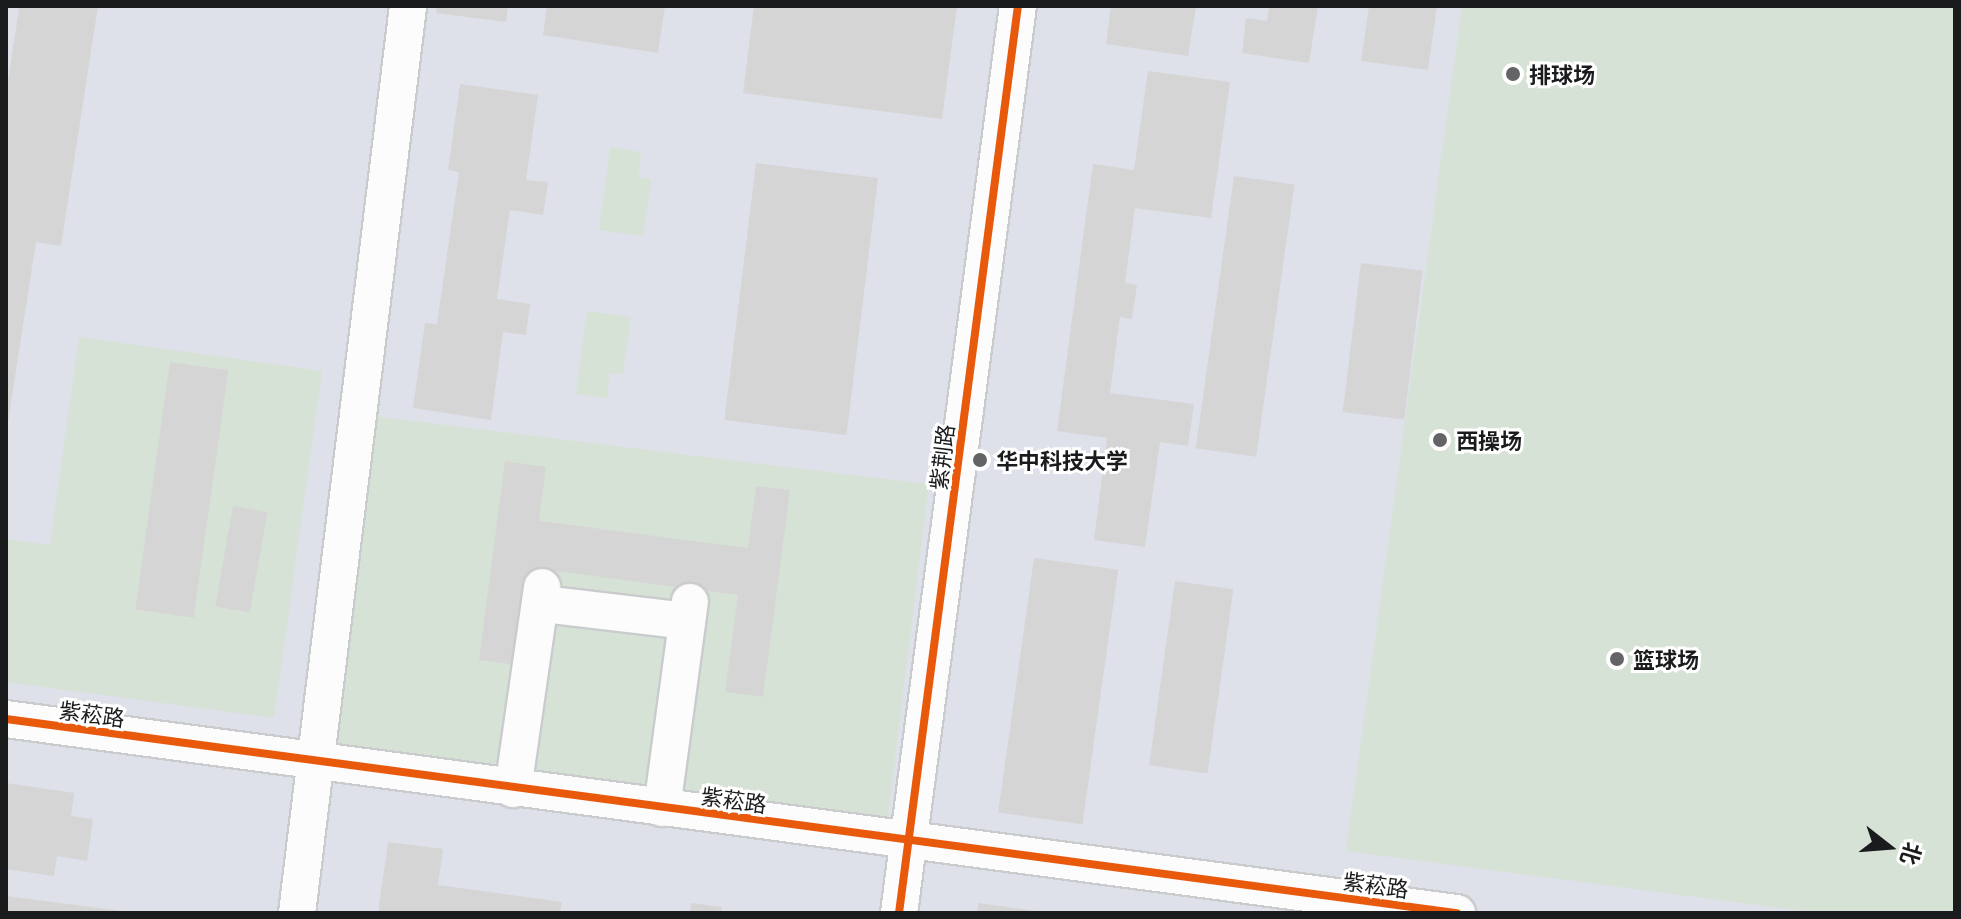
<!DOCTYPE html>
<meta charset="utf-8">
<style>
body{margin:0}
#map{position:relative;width:1961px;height:919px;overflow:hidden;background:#ecedf0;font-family:Literata,"Noto Sans SC",serif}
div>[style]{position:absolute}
.built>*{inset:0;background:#dee1e9;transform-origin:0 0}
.green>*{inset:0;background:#d7e2d6;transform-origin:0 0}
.building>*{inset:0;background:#d5d5d6;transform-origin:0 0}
.roads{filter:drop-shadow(2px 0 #cacbcd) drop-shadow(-2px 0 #cacbcd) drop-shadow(0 2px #cacbcd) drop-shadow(0 -2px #cacbcd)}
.minor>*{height:36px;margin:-18px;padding:0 18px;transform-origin:18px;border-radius:18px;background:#fcfcfd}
.cycleway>*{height:8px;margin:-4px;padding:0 4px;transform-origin:4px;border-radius:4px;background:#e8590c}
.dots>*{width:22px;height:22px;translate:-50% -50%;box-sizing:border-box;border:4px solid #fff;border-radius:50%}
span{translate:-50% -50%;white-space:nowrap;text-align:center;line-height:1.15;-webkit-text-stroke:6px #fff;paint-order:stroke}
.poi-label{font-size:22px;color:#1a1b1d;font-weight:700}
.left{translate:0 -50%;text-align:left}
.street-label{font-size:22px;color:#1a1b1d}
.frame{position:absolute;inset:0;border:8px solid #1a1b1d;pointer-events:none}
.north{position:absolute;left:1849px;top:807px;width:80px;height:80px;-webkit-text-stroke:6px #fff;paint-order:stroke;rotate:107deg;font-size:22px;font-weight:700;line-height:32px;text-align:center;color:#1a1b1d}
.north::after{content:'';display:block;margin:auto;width:28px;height:36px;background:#1a1b1d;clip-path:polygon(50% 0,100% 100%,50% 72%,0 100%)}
</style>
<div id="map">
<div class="built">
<div style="left:6px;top:6px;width:1949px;height:907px"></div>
</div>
<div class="green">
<div style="clip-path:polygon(1462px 6px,1955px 6px,1955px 913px,1818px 913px,1346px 851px)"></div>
<div style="clip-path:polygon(610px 147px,641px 152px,638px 177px,651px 179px,643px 236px,599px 230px)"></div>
<div style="clip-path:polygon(587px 311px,631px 317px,623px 374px,610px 373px,607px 398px,576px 394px)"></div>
<div style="clip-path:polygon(79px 337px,322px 371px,274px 718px,6px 682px,6px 539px,50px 545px)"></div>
<div style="left:372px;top:416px;width:561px;height:337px;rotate:7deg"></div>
</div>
<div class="building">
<div style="clip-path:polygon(11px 6px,98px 6px,61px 246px,36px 242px,8px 422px,6px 94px,19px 9px)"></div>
<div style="clip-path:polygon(437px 6px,508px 6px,506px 22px,436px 13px)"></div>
<div style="clip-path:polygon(547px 6px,665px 6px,658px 53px,543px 35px)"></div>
<div style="clip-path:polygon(754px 6px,957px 6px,942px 119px,743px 93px)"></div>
<div style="clip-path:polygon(1111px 6px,1196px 6px,1188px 56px,1106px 44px)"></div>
<div style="clip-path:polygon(1269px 6px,1318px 6px,1309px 63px,1242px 53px,1246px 18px,1267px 21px)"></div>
<div style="clip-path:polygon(1369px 6px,1437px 6px,1428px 70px,1361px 61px)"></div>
<div style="clip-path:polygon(1148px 71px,1230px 82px,1211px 218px,1135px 208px,1125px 283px,1137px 285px,1132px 319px,1120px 317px,1110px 393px,1194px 404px,1188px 446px,1160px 442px,1145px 547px,1094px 540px,1107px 438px,1057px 431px,1093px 164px,1134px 170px)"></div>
<div style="clip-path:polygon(460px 84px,538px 95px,526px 180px,548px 182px,543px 215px,510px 210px,497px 299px,530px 304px,526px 335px,503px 332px,491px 420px,413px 408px,425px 323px,437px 324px,459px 172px,448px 170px)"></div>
<div style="left:756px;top:163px;width:123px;height:259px;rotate:7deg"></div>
<div style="left:1234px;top:176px;width:61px;height:275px;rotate:8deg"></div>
<div style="left:1361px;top:263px;width:62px;height:150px;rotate:7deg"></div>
<div style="left:170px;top:362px;width:59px;height:250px;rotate:8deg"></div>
<div style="clip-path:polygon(505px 461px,546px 467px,539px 521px,748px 548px,756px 486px,790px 490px,763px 697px,725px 692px,738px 595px,532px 568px,519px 665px,479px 660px)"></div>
<div style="left:233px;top:506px;width:35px;height:102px;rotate:10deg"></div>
<div style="left:1034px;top:558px;width:85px;height:257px;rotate:8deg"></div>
<div style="left:1175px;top:581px;width:59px;height:186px;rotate:8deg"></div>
<div style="clip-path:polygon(6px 783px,74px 793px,71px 816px,93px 819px,87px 861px,57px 856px,54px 876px,6px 869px)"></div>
<div style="clip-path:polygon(388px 842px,443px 849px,438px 885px,562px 902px,560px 913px,378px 913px)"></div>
<div style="clip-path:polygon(6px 896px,122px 911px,121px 913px,6px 913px)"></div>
<div style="clip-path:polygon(691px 903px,722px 907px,721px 913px,690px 913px)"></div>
<div style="clip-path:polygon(978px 903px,1036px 911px,1036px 913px,977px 913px)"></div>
</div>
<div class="roads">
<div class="minor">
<div style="left:543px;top:604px;width:145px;rotate:6.7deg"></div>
<div style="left:6px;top:719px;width:1464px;rotate:7.62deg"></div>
<div style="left:513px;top:789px;width:204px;rotate:-81.8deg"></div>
<div style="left:662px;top:808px;width:208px;rotate:-82.3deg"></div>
<div style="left:297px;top:913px;width:914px;rotate:-83.02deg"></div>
<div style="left:899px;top:913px;width:915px;rotate:-82.53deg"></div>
</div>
</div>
<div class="cycleway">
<div style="left:6px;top:719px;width:1464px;rotate:7.62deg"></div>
<div style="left:899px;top:913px;width:915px;rotate:-82.53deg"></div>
</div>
<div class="dots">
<div style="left:1513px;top:74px;background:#646467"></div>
<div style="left:1440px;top:440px;background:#646467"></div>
<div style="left:980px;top:460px;background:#646467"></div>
<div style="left:1617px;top:659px;background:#646467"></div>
</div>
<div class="poi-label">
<span class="left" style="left:1529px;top:74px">排球场</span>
<span class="left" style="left:1456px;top:440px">西操场</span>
<span class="left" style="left:996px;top:460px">华中科技大学</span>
<span class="left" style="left:1633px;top:659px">篮球场</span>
</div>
<div class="street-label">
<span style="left:941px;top:457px;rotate:-83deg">紫荆路</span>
<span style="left:92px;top:713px;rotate:8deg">紫菘路</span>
<span style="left:734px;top:799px;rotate:8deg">紫菘路</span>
<span style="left:1376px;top:884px;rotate:8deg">紫菘路</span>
</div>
<div class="frame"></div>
<div class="north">北</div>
</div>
